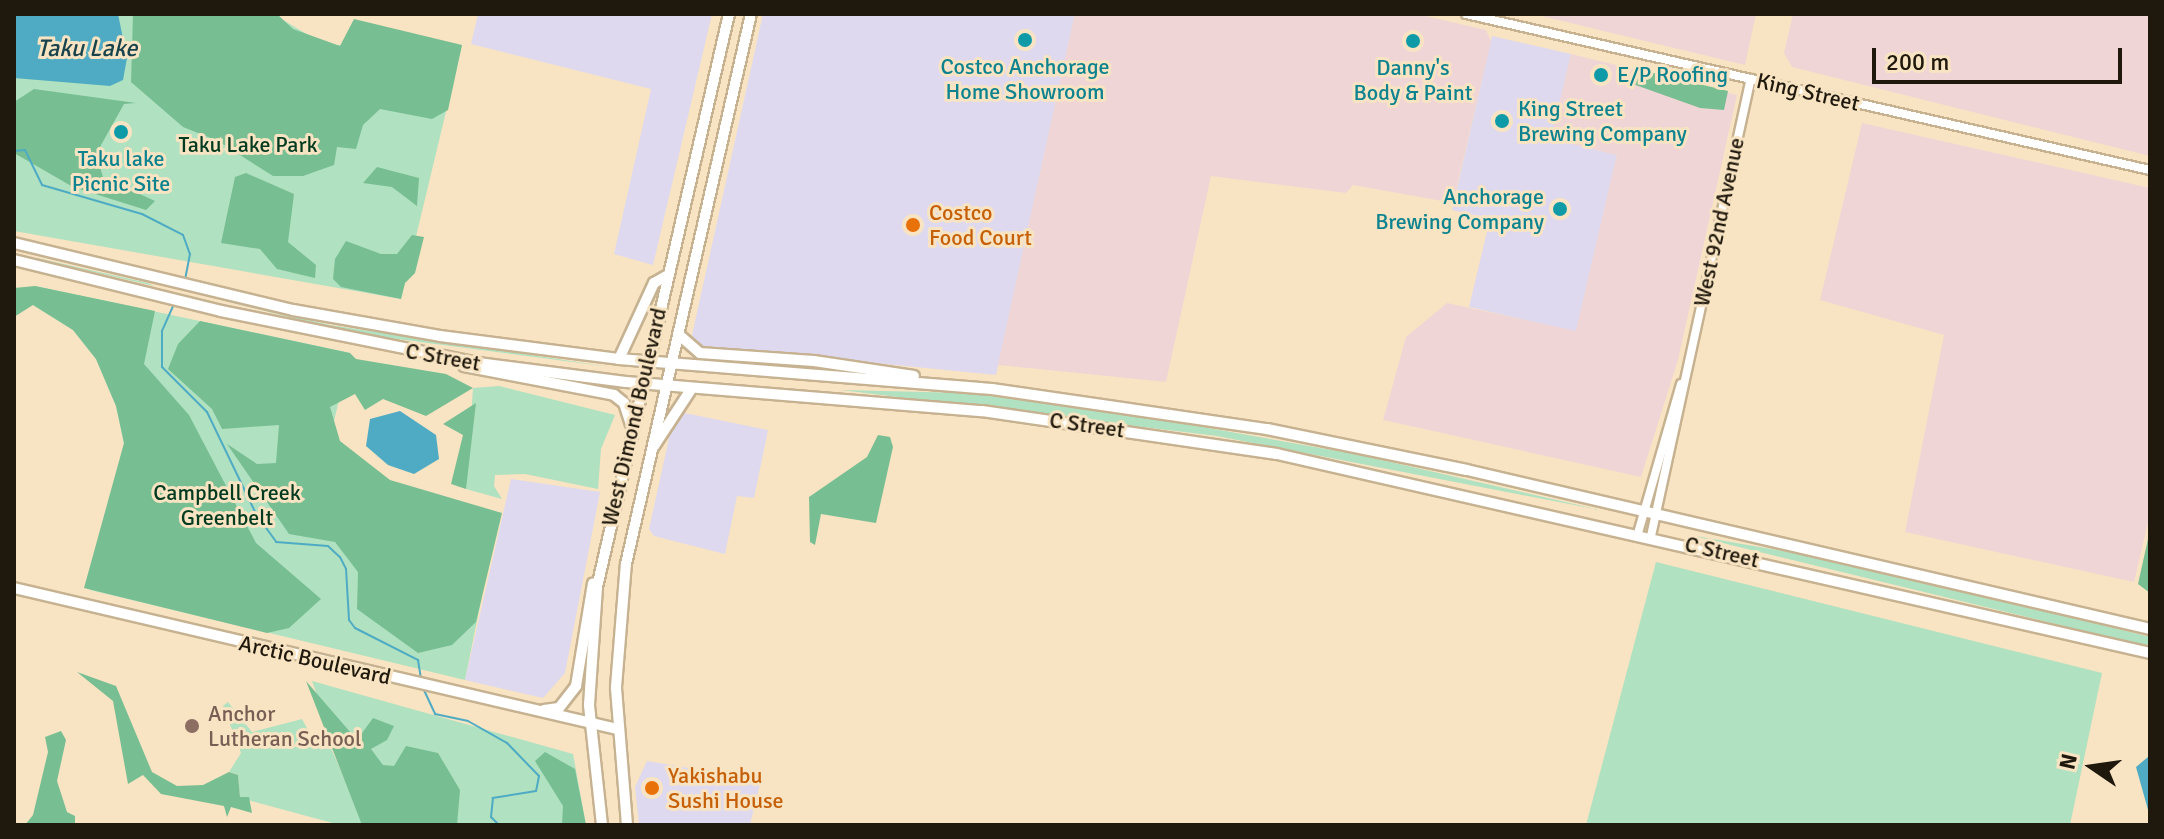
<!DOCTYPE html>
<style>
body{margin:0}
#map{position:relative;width:2164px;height:839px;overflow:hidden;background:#f8e4c2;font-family:Signika,sans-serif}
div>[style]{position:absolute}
.commercial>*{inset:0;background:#ded9ef}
.industrial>*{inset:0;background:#f0d5d6}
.green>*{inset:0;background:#b0e1c1}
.forest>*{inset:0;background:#78be93}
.water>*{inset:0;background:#4eabc3}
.stream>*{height:2px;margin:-1px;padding:0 1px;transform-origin:1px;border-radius:1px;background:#4eabc3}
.roads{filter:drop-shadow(2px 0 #c6b291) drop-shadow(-2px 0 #c6b291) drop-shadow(0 2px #c6b291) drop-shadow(0 -2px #c6b291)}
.minor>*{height:8px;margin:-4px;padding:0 4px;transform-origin:4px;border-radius:4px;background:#fff}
.major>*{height:10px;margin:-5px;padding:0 5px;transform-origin:5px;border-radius:5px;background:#fff}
.dots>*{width:22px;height:22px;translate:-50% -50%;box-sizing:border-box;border:4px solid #f8e4c2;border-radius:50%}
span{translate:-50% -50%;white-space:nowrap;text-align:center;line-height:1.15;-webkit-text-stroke:6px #f8e4c2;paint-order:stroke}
.culture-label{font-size:22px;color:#0d838f}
.left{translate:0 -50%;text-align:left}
.right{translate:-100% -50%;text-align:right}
.street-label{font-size:22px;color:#1f180c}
.park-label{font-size:22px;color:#003a1f}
.food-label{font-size:22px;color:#c56008}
.education-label{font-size:22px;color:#785e54}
.water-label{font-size:24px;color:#18434d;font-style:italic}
.frame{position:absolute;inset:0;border:16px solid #1f180c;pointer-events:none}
.north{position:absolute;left:2052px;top:727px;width:80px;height:80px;-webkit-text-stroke:6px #f8e4c2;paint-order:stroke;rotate:283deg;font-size:22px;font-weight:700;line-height:32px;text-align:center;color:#1f180c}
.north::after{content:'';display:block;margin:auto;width:28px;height:36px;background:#1f180c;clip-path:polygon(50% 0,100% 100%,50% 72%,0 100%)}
.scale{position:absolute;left:1872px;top:48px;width:250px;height:36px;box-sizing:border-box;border:4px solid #1f180c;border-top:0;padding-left:10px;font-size:24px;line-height:28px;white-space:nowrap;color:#1f180c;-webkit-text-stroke:6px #f8e4c2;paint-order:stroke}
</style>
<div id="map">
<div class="commercial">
<div style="clip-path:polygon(478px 14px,712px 14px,653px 265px,614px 254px,651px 89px,471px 44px)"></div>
<div style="clip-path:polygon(763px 14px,1075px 14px,996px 375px,703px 346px,695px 341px,692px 335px)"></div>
<div style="clip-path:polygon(1492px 36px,1571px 54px,1552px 139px,1617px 155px,1576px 332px,1469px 307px,1490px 219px,1452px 210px)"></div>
<div style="clip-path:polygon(675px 411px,768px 430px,754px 498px,737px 496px,725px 554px,654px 536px,649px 529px)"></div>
<div style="clip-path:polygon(511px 479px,600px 492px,565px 673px,543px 698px,465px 680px)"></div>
<div style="clip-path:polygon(647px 761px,761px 780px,750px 825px,639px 825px,635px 787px)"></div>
</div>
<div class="industrial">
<div style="clip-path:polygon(1075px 14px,1417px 14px,1486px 30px,1491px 41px,1453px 203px,1353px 185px,1346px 193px,1211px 176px,1166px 382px,998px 365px)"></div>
<div style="clip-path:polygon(1533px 14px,1756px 14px,1745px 65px)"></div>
<div style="clip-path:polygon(1793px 14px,2150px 14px,2150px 156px,1792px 67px,1784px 53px)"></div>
<div style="clip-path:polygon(1571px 54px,1737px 95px,1678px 360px,1641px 477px,1383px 420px,1406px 337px,1447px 303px,1576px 331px,1617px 155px,1551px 139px)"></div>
<div style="clip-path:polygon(1862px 123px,2150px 188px,2150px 514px,2134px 582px,1905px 532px,1944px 335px,1820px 300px)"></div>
</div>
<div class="green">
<div style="clip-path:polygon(14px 14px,273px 14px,325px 45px,462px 45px,401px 299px,14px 231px)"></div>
<div style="clip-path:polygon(37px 258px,148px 283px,154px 286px,38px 259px)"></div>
<div style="clip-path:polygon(35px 286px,350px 353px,327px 451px,482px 596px,465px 680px,90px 590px,124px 444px,116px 406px,96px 359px,73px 330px,33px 305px)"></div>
<div style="clip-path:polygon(205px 296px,330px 325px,611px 367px,352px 333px)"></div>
<div style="clip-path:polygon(499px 386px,615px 415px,601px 449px,598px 489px,525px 474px,495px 475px,494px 486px,502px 499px,466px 489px,473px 388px)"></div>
<div style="clip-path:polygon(841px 390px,967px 393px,1152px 418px,1360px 455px,1600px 510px,1217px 436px)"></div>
<div style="clip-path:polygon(1690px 535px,1812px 556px,1984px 595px,2150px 637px,2150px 647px)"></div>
<div style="clip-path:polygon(1656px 562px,2102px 673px,2070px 825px,1586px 825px)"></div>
<div style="clip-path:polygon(312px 681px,573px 754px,586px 825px,340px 825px,240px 798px,238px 775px,229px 772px,241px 753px,223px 706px,228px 702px,252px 732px,302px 719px,318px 748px,331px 748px,358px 810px)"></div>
</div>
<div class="forest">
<div style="clip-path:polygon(133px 14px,277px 14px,293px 29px,340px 46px,354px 19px,462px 45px,448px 110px,432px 119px,380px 109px,363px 125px,356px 149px,337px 147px,334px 165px,303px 176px,273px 176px,218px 141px,183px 127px,131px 82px)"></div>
<div style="clip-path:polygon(1633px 68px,1728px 91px,1724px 110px,1700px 108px,1630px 83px)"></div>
<div style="clip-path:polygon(34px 89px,136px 103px,124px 104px,96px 154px,103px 177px,155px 201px,146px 210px,73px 187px,14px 153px,14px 102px)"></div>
<div style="clip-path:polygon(377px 167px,419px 178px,417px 206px,392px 187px,363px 183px)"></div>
<div style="clip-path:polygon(246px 173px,294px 194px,288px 242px,316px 265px,315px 278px,277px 269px,260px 249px,221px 243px,235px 177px)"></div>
<div style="clip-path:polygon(412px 235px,424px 237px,415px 273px,405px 283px,401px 299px,341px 287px,333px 279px,335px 259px,346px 241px,381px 254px,397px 254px)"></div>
<div style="clip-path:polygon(35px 286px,155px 311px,144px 364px,189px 415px,256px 543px,321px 599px,289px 628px,267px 633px,84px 588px,124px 443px,116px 406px,96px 359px,73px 330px,33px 305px,14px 317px,14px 288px)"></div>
<div style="clip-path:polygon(200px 321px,350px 353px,356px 359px,446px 374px,473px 388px,426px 416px,383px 399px,365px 410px,355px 394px,330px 407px,340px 441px,390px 480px,502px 513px,476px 622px,452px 645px,418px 653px,357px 609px,358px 572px,335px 542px,289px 534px,227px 444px,257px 464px,276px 463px,279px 425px,222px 429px,212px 409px,168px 369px,178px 344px)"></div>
<div style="clip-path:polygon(476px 403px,466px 489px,451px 484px,463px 435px,443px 424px)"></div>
<div style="clip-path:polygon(878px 435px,890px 437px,893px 447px,876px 523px,821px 514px,815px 545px,810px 542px,809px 497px,867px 457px)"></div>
<div style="clip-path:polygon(2150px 530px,2150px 593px,2138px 584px)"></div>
<div style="clip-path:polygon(77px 672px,116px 686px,152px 772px,177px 786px,203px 785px,229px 772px,238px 775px,240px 797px,249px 797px,252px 813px,231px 807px,227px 817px,224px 806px,161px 794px,143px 775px,128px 784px,113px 701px)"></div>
<div style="clip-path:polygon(306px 681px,357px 740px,373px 718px,394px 726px,387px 740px,371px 749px,383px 765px,394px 766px,406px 746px,438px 753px,460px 790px,457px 825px,362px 825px)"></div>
<div style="clip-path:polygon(61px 731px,66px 740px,57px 781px,67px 812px,75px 816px,75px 825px,25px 825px,33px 815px,48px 752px,45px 737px)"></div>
<div style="clip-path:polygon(545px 752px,575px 769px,586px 825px,562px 825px,563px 806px,535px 761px)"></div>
</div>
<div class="water">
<div style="clip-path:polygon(14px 14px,118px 14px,127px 58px,123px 80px,110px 86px,14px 78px)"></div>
<div style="clip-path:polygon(400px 411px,436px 435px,439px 459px,414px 474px,388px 465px,366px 446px,370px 419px)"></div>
<div style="clip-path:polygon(2150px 746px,2150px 817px,2136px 767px,2148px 757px)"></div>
</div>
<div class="stream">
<div style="left:14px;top:151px;width:11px;rotate:-5deg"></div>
<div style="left:25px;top:150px;width:39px;rotate:64deg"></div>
<div style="left:42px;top:185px;width:104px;rotate:16.2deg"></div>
<div style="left:142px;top:214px;width:46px;rotate:27.1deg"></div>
<div style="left:183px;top:235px;width:20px;rotate:70deg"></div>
<div style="left:190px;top:254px;width:25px;rotate:101deg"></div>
<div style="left:174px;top:304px;width:30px;rotate:114deg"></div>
<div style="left:162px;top:331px;width:36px;rotate:90deg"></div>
<div style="left:162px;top:367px;width:64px;rotate:45deg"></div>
<div style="left:207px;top:412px;width:113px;rotate:64.3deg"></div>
<div style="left:256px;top:514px;width:34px;rotate:54deg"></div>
<div style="left:276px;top:542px;width:52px;rotate:4.4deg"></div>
<div style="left:328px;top:546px;width:16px;rotate:43deg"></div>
<div style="left:340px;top:557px;width:13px;rotate:63deg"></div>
<div style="left:346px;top:569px;width:51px;rotate:86.6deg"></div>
<div style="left:349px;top:620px;width:10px;rotate:53deg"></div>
<div style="left:355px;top:628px;width:71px;rotate:26.9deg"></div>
<div style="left:418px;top:660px;width:18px;rotate:81deg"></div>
<div style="left:423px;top:688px;width:29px;rotate:65deg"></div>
<div style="left:435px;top:714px;width:34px;rotate:12deg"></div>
<div style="left:468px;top:721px;width:45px;rotate:29.4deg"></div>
<div style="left:507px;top:743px;width:46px;rotate:45.9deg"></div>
<div style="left:539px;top:776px;width:15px;rotate:101deg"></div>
<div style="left:536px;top:791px;width:44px;rotate:170.8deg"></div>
<div style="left:493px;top:798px;width:19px;rotate:96deg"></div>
<div style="left:491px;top:817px;width:11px;rotate:45deg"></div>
</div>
<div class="roads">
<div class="minor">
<div style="left:1466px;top:14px;width:702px;rotate:12.85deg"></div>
<div style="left:1638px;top:533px;width:155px;rotate:-73.9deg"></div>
<div style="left:1651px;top:536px;width:468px;rotate:-77.7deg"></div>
</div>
<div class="major">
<div style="left:14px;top:243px;width:287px;rotate:13.5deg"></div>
<div style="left:293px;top:310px;width:149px;rotate:10deg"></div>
<div style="left:440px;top:336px;width:180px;rotate:7.3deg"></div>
<div style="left:619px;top:359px;width:374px;rotate:4.6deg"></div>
<div style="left:992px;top:389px;width:278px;rotate:8.3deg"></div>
<div style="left:1267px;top:429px;width:204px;rotate:11.6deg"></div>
<div style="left:1467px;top:470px;width:701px;rotate:13.1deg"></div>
<div style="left:14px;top:260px;width:213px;rotate:13.8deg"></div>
<div style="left:221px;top:311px;width:262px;rotate:11.4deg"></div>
<div style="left:478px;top:363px;width:149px;rotate:7.3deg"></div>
<div style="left:626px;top:382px;width:357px;rotate:4.7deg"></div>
<div style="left:982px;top:411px;width:298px;rotate:8.3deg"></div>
<div style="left:1277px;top:454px;width:895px;rotate:12.84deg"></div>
<div style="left:678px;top:334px;width:29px;rotate:41deg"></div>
<div style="left:700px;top:353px;width:114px;rotate:4deg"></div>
<div style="left:814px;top:361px;width:101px;rotate:8.5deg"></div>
<div style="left:619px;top:359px;width:84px;rotate:-65.3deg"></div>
<div style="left:654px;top:283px;width:14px;rotate:-30deg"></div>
<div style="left:464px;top:366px;width:153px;rotate:10.9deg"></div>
<div style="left:614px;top:395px;width:13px;rotate:39deg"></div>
<div style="left:624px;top:403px;width:22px;rotate:72deg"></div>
<div style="left:654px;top:446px;width:69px;rotate:-56.8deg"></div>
<div style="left:14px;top:588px;width:619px;rotate:13.16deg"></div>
<div style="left:544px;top:710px;width:15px;rotate:-8deg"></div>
<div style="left:559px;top:708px;width:28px;rotate:-52deg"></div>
<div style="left:576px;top:686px;width:104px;rotate:-80.6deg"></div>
<div style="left:602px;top:825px;width:121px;rotate:-96.2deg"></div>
<div style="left:589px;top:705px;width:118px;rotate:-86.1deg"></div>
<div style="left:597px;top:587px;width:588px;rotate:-77.03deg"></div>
<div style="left:627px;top:825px;width:138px;rotate:-94.6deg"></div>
<div style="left:616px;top:687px;width:123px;rotate:-85.4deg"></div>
<div style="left:626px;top:564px;width:564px;rotate:-77.2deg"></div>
</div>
</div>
<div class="dots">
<div style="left:1025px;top:40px;background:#0f9aa8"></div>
<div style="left:1413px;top:41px;background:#0f9aa8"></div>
<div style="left:1601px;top:75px;background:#0f9aa8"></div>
<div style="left:1502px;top:121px;background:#0f9aa8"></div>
<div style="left:121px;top:132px;background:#0f9aa8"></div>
<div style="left:1560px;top:209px;background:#0f9aa8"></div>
<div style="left:913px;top:225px;background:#e8710a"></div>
<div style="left:192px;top:726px;background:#8d6e63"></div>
<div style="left:652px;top:788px;background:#e8710a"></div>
</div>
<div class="culture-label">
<span style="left:1025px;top:79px">Costco Anchorage<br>Home Showroom</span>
<span style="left:1413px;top:80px">Danny's<br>Body &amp; Paint</span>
<span class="left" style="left:1617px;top:75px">E/P Roofing</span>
<span class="left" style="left:1518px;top:121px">King Street<br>Brewing Company</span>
<span style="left:121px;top:171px">Taku lake<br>Picnic Site</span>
<span class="right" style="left:1544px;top:209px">Anchorage<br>Brewing Company</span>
</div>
<div class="street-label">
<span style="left:1808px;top:92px;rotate:13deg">King Street</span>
<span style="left:1719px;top:222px;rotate:-78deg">West 92nd Avenue</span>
<span style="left:443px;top:357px;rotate:10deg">C Street</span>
<span style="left:634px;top:417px;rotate:-77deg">West Dimond Boulevard</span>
<span style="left:1087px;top:425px;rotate:8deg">C Street</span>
<span style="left:1722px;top:552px;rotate:13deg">C Street</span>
<span style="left:315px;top:660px;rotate:13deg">Arctic Boulevard</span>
</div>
<div class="park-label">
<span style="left:248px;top:145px">Taku Lake Park</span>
<span style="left:227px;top:505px">Campbell Creek<br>Greenbelt</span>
</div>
<div class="food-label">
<span class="left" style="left:929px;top:225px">Costco<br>Food Court</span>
<span class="left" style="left:668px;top:788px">Yakishabu<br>Sushi House</span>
</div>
<div class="education-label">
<span class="left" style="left:208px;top:726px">Anchor<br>Lutheran School</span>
</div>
<div class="water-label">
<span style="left:87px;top:49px">Taku Lake</span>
</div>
<div class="frame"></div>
<div class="north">N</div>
<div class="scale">200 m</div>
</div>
